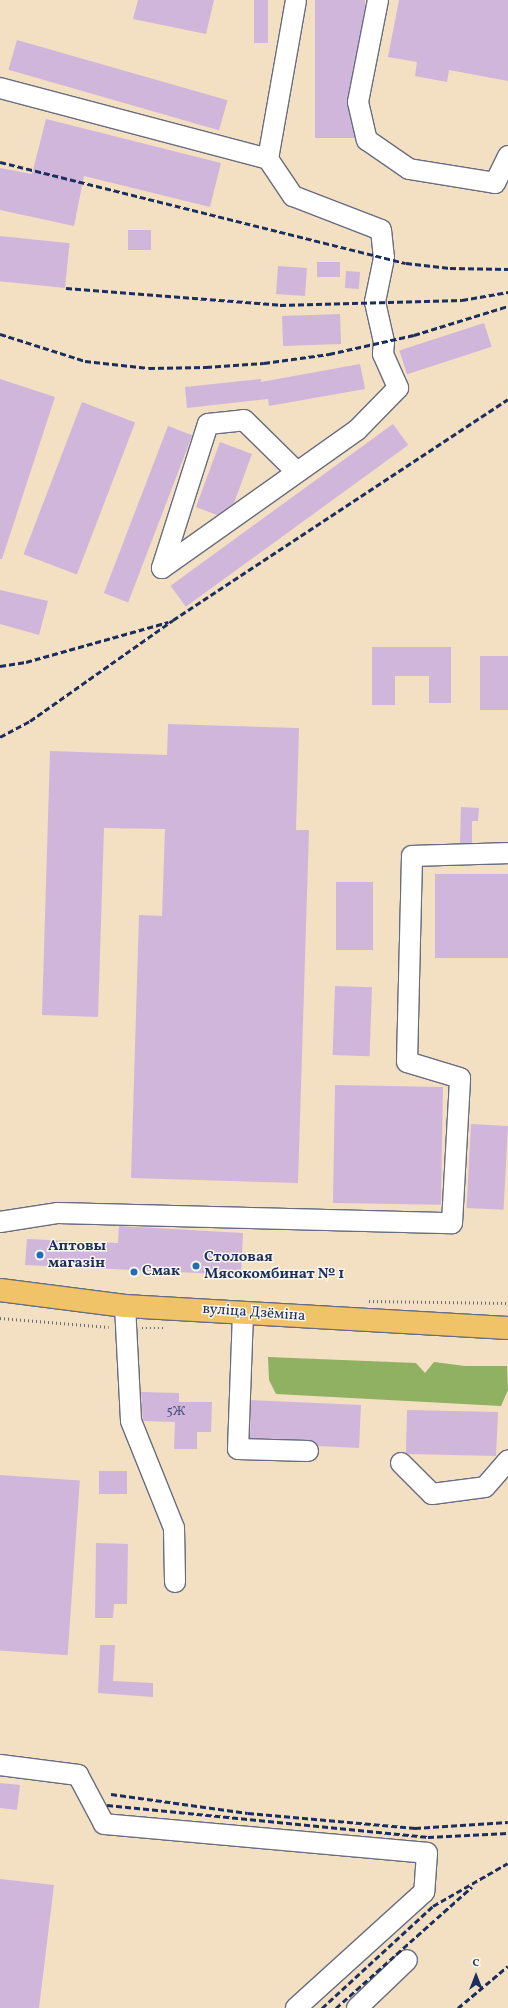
<!DOCTYPE html>
<meta charset="utf-8">
<style>
body{margin:0}
#map{position:relative;width:508px;height:2008px;overflow:hidden;background:#f3dfc2;font-family:Vollkorn,serif}
div>[style]{position:absolute}
.forest>*{inset:0;background:#90b062}
.building>*{inset:0;background:#d1b6dc;transform-origin:0 0}
.path>*{height:2.5px;margin-top:-1.25px;transform-origin:0;background:repeating-linear-gradient(90deg,#676d81 0 1px,transparent 0 4px)}
.roads{filter:drop-shadow(1px 0 #676d81) drop-shadow(-1px 0 #676d81) drop-shadow(0 1px #676d81) drop-shadow(0 -1px #676d81)}
.minor>*{height:20px;margin:-10px;padding:0 10px;transform-origin:10px;border-radius:10px;background:#fff}
.major>*{height:22px;margin:-11px;padding:0 11px;transform-origin:11px;border-radius:11px;background:#f0c369}
.rail>*{height:3px;margin-top:-1.5px;transform-origin:0;background:repeating-linear-gradient(90deg,#1b2f5e 0 6px,transparent 0 9px)}
.dots>*{width:11px;height:11px;translate:-50% -50%;box-sizing:border-box;border:2px solid #fbf7ec;border-radius:50%}
span{translate:-50% -50%;white-space:nowrap;text-align:center;line-height:1.15;-webkit-text-stroke:3px #fbf7ec;paint-order:stroke}
.number-label{font-size:13px;color:#48517e}
.number-label span{-webkit-text-stroke-width:0}
.poi-label{font-size:15px;color:#1b2f5e;font-weight:700}
.left{translate:0 -50%;text-align:left}
.street-label{font-size:15px;color:#1b2f5e}
.north{position:absolute;left:456px;top:1956px;width:40px;height:40px;-webkit-text-stroke:3px #fbf7ec;paint-order:stroke;rotate:0deg;font-size:11px;font-weight:700;line-height:16px;text-align:center;color:#1b2f5e}
.north::after{content:'';display:block;margin:auto;width:14px;height:18px;background:#1b2f5e;clip-path:polygon(50% 0,100% 100%,50% 72%,0 100%)}
</style>
<div id="map">
<div class="forest">
<div style="clip-path:polygon(268px 1357px,416px 1363px,425px 1373px,434px 1362px,465px 1366px,507px 1366px,508px 1390px,501px 1406px,276px 1394px,269px 1380px)"></div>
</div>
<div class="building">
<div style="clip-path:polygon(138px 0,214px 0,206px 34px,133px 19px)"></div>
<div style="left:254px;top:0;width:14px;height:43px"></div>
<div style="left:315px;top:0;width:50px;height:138px"></div>
<div style="clip-path:polygon(399px 0,508px 0,508px 81px,449px 70px,447px 82px,415px 76px,417px 62px,388px 57px)"></div>
<div style="left:17px;top:40px;width:219px;height:31px;rotate:16deg"></div>
<div style="clip-path:polygon(46px 119px,221px 163px,210px 207px,84px 176px,74px 226px,0 210px,0 168px,32px 174px)"></div>
<div style="left:128px;top:230px;width:23px;height:20px"></div>
<div style="left:0;top:236px;width:70px;height:45px;rotate:6deg"></div>
<div style="left:317px;top:262px;width:23px;height:15px"></div>
<div style="left:278px;top:266px;width:29px;height:28px;rotate:4deg"></div>
<div style="left:346px;top:271px;width:14px;height:17px;rotate:4deg"></div>
<div style="left:340px;top:314px;width:30px;height:58px;rotate:88deg"></div>
<div style="left:484px;top:323px;width:25px;height:89px;rotate:72deg"></div>
<div style="clip-path:polygon(360px 364px,365px 389px,269px 406px,268px 399px,187px 408px,185px 387px,261px 379px,261px 382px)"></div>
<div style="clip-path:polygon(0 379px,55px 397px,2px 559px,0 559px)"></div>
<div style="left:82px;top:402px;width:57px;height:163px;rotate:21deg"></div>
<div style="left:393px;top:424px;width:26px;height:275px;rotate:54deg"></div>
<div style="left:168px;top:426px;width:26px;height:179px;rotate:21deg"></div>
<div style="clip-path:polygon(220px 442px,252px 454px,234px 503px,217px 515px,196px 507px)"></div>
<div style="clip-path:polygon(0 590px,48px 601px,39px 635px,0 624px)"></div>
<div style="clip-path:polygon(372px 647px,451px 647px,451px 703px,429px 703px,429px 676px,395px 676px,395px 705px,372px 705px)"></div>
<div style="left:480px;top:656px;width:28px;height:54px"></div>
<div style="clip-path:polygon(168px 724px,299px 728px,296px 830px,309px 830px,298px 1183px,131px 1178px,139px 915px,162px 916px,165px 829px,104px 828px,98px 1017px,42px 1015px,50px 751px,167px 755px)"></div>
<div style="clip-path:polygon(461px 807px,479px 808px,478px 821px,472px 821px,472px 843px,460px 843px)"></div>
<div style="left:435px;top:874px;width:73px;height:84px"></div>
<div style="left:336px;top:882px;width:37px;height:68px"></div>
<div style="left:335px;top:986px;width:37px;height:69px;rotate:2deg"></div>
<div style="left:335px;top:1085px;width:108px;height:118px;rotate:1deg"></div>
<div style="left:471px;top:1124px;width:37px;height:84px;rotate:3deg"></div>
<div style="clip-path:polygon(119px 1226px,243px 1233px,241px 1275px,25px 1265px,27px 1239px,118px 1243px)"></div>
<div style="clip-path:polygon(141px 1392px,179px 1393px,179px 1402px,212px 1402px,211px 1432px,197px 1432px,197px 1449px,174px 1449px,175px 1422px,143px 1421px)"></div>
<div style="clip-path:polygon(251px 1400px,361px 1405px,359px 1448px,318px 1446px,308px 1440px,250px 1438px)"></div>
<div style="clip-path:polygon(407px 1410px,498px 1412px,496px 1456px,408px 1454px,406px 1453px)"></div>
<div style="left:127px;top:1471px;width:23px;height:28px;rotate:90deg"></div>
<div style="left:0;top:1475px;width:80px;height:175px;rotate:4deg"></div>
<div style="clip-path:polygon(96px 1543px,128px 1544px,127px 1604px,114px 1604px,113px 1618px,95px 1618px)"></div>
<div style="clip-path:polygon(100px 1645px,115px 1645px,113px 1681px,153px 1683px,153px 1697px,98px 1693px)"></div>
<div style="clip-path:polygon(0 1783px,20px 1785px,17px 1810px,0 1808px)"></div>
<div style="clip-path:polygon(0 1879px,54px 1885px,39px 2008px,0 2008px)"></div>
</div>
<div class="path">
<div style="left:369px;top:1301px;width:139px;rotate:0.8deg"></div>
<div style="left:0;top:1318px;width:109px;rotate:4.7deg"></div>
<div style="left:142px;top:1328px;width:24px"></div>
</div>
<div class="roads">
<div class="minor">
<div style="left:378px;top:0;width:104px;rotate:101.1deg"></div>
<div style="left:358px;top:102px;width:39px;rotate:77deg"></div>
<div style="left:367px;top:140px;width:51px;rotate:34.6deg"></div>
<div style="left:409px;top:169px;width:87px;rotate:9.2deg"></div>
<div style="left:495px;top:183px;width:30px;rotate:-64deg"></div>
<div style="left:0;top:88px;width:277px;rotate:14.8deg"></div>
<div style="left:268px;top:159px;width:161px;rotate:-80deg"></div>
<div style="left:268px;top:159px;width:45px;rotate:56deg"></div>
<div style="left:293px;top:196px;width:94px;rotate:21.1deg"></div>
<div style="left:381px;top:230px;width:28px;rotate:84deg"></div>
<div style="left:384px;top:258px;width:45px;rotate:101.6deg"></div>
<div style="left:375px;top:302px;width:41px;rotate:77.3deg"></div>
<div style="left:384px;top:342px;width:12px;rotate:95deg"></div>
<div style="left:383px;top:354px;width:37px;rotate:66deg"></div>
<div style="left:398px;top:388px;width:59px;rotate:134.3deg"></div>
<div style="left:357px;top:430px;width:239px;rotate:144.7deg"></div>
<div style="left:162px;top:568px;width:151px;rotate:-72.3deg"></div>
<div style="left:208px;top:424px;width:36px;rotate:-6deg"></div>
<div style="left:244px;top:420px;width:74px;rotate:44.5deg"></div>
<div style="left:0;top:1222px;width:59px;rotate:-8.8deg"></div>
<div style="left:58px;top:1213px;width:394px;rotate:1.5deg"></div>
<div style="left:452px;top:1223px;width:145px;rotate:-86.8deg"></div>
<div style="left:460px;top:1078px;width:55px;rotate:-163.2deg"></div>
<div style="left:407px;top:1062px;width:206px;rotate:-88.6deg"></div>
<div style="left:412px;top:856px;width:96px;rotate:-1.8deg"></div>
<div style="left:125px;top:1306px;width:115px;rotate:87deg"></div>
<div style="left:131px;top:1421px;width:115px;rotate:68.1deg"></div>
<div style="left:174px;top:1528px;width:54px;rotate:88.9deg"></div>
<div style="left:243px;top:1313px;width:136px;rotate:92.1deg"></div>
<div style="left:238px;top:1449px;width:70px;rotate:1.6deg"></div>
<div style="left:401px;top:1463px;width:44px;rotate:45deg"></div>
<div style="left:432px;top:1494px;width:53px;rotate:-7.5deg"></div>
<div style="left:485px;top:1487px;width:35px;rotate:-49deg"></div>
<div style="left:0;top:1765px;width:79px;rotate:7.3deg"></div>
<div style="left:78px;top:1775px;width:55px;rotate:62deg"></div>
<div style="left:104px;top:1824px;width:324px;rotate:5.1deg"></div>
<div style="left:427px;top:1853px;width:39px;rotate:94deg"></div>
<div style="left:424px;top:1892px;width:173px;rotate:137.8deg"></div>
<div style="left:357px;top:2008px;width:69px;rotate:-43.8deg"></div>
</div>
<div class="major">
<div style="left:0;top:1290px;width:126px;rotate:7.3deg"></div>
<div style="left:125px;top:1306px;width:384px;rotate:3.3deg"></div>
</div>
</div>
<div class="rail">
<div style="left:0;top:162px;width:418px;rotate:14deg"></div>
<div style="left:406px;top:263px;width:44px;rotate:6.5deg"></div>
<div style="left:450px;top:268px;width:58px;rotate:1deg"></div>
<div style="left:66px;top:288px;width:215px;rotate:4.5deg"></div>
<div style="left:280px;top:305px;width:182px;rotate:-1.6deg"></div>
<div style="left:462px;top:300px;width:47px;rotate:-9.9deg"></div>
<div style="left:0;top:334px;width:89px;rotate:17.6deg"></div>
<div style="left:85px;top:361px;width:64px;rotate:6.2deg"></div>
<div style="left:149px;top:368px;width:57px;rotate:-1deg"></div>
<div style="left:206px;top:367px;width:58px;rotate:-3.9deg"></div>
<div style="left:264px;top:363px;width:66px;rotate:-7.9deg"></div>
<div style="left:329px;top:354px;width:87px;rotate:-12.6deg"></div>
<div style="left:414px;top:335px;width:98px;rotate:-17.1deg"></div>
<div style="left:0;top:666px;width:26px;rotate:-9deg"></div>
<div style="left:26px;top:662px;width:148px;rotate:-15.7deg"></div>
<div style="left:0;top:737px;width:34px;rotate:-28deg"></div>
<div style="left:30px;top:721px;width:175px;rotate:-35.2deg"></div>
<div style="left:173px;top:620px;width:401px;rotate:-33.4deg"></div>
<div style="left:111px;top:1794px;width:138px;rotate:7.9deg"></div>
<div style="left:248px;top:1813px;width:168px;rotate:5.1deg"></div>
<div style="left:415px;top:1828px;width:93px;rotate:-3.7deg"></div>
<div style="left:107px;top:1805px;width:323px;rotate:5.7deg"></div>
<div style="left:428px;top:1837px;width:80px;rotate:-2.9deg"></div>
<div style="left:322px;top:2008px;width:151px;rotate:-42.6deg"></div>
<div style="left:433px;top:1906px;width:86px;rotate:-29.8deg"></div>
<div style="left:336px;top:2008px;width:182px;rotate:-41.7deg"></div>
<div style="left:458px;top:2008px;width:65px;rotate:-40deg"></div>
</div>
<div class="dots">
<div style="left:40px;top:1255px;background:#1f6fb2"></div>
<div style="left:196px;top:1266px;background:#1f6fb2"></div>
<div style="left:134px;top:1272px;background:#1f6fb2"></div>
</div>
<div class="number-label">
<span style="left:176px;top:1412px">5Ж</span>
</div>
<div class="poi-label">
<span class="left" style="left:48px;top:1255px">Аптовы<br>магазін</span>
<span class="left" style="left:204px;top:1266px">Столовая<br>Мясокомбинат № 1</span>
<span class="left" style="left:142px;top:1272px">Смак</span>
</div>
<div class="street-label">
<span style="left:254px;top:1313px;rotate:4deg">вуліца Дзёміна</span>
</div>
<div class="north">С</div>
</div>
